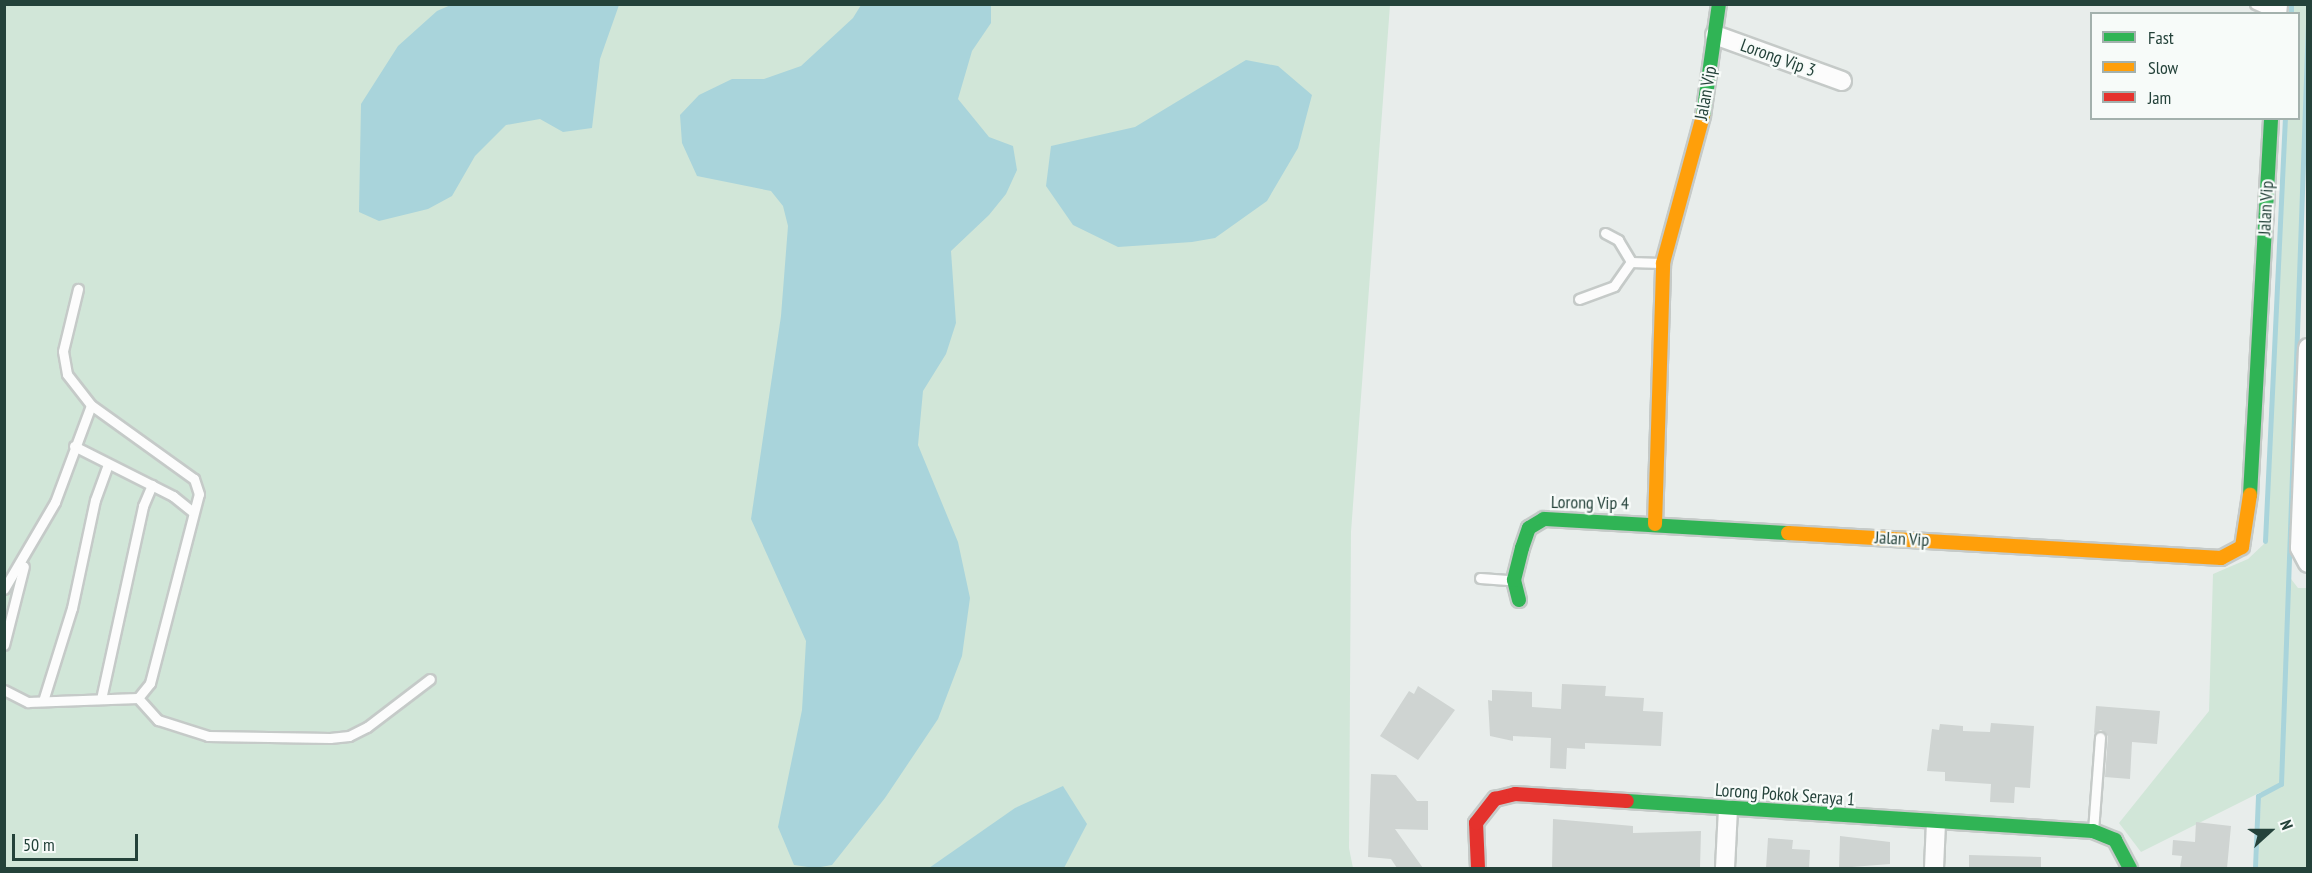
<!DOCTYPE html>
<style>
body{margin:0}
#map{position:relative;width:2312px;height:873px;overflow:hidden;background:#e8edeb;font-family:"PT Sans Narrow",sans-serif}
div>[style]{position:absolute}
.green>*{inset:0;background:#d1e6d8}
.water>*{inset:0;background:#a9d4db}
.stream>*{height:5px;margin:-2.5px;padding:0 2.5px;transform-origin:2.5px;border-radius:2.5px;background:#a9d4db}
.building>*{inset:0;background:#cfd4d2}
.roads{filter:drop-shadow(2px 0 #c5cac8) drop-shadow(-2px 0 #c5cac8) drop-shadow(0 2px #c5cac8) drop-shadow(0 -2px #c5cac8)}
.lane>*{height:9px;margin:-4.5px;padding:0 4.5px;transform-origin:4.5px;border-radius:4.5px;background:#fcfcfc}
.street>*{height:18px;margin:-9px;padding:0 9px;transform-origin:9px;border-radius:9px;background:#fcfcfc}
.fast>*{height:14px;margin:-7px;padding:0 7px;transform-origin:7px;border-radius:7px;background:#30b455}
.slow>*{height:14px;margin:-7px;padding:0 7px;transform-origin:7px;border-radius:7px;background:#ff9f0a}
.jam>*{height:14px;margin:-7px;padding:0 7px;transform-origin:7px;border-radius:7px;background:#e5322d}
span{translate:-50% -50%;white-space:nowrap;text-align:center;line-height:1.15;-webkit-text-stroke:4.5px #f7fbf9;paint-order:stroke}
.street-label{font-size:18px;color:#24423a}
.frame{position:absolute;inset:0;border:6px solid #24423a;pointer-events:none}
.legend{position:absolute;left:2090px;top:12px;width:210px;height:108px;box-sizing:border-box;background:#f7fbf9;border:2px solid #a3b1ad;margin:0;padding:8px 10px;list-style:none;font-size:18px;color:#24423a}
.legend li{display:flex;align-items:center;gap:12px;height:30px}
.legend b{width:30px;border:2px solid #a3b1ad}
.north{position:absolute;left:2240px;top:801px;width:60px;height:60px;-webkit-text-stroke:4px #f7fbf9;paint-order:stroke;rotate:69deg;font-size:16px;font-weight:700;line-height:24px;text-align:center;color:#24423a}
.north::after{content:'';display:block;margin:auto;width:21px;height:27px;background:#24423a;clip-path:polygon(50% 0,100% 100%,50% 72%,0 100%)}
.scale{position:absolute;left:12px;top:834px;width:126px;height:27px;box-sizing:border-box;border:3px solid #24423a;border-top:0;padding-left:8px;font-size:18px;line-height:21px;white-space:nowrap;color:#24423a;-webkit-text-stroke:4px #f7fbf9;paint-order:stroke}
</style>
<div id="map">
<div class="green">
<div style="clip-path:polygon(5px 5px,1390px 5px,1351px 532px,1349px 848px,1353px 868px,5px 868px)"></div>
<div style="clip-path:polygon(2290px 5px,2307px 5px,2288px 575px,2298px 588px,2307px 588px,2307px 868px,2258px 868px,2261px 792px,2141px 852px,2119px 823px,2209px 711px,2213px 574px,2248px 559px,2266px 542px,2285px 119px,2298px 118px,2298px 14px,2290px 13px)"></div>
</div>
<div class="water">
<div style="clip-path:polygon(453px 4px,619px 5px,600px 59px,592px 128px,563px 132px,540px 119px,506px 125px,475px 156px,452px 196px,428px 209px,379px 221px,359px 212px,361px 104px,398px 46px,437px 11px)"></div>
<div style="clip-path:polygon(861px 5px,991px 5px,991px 23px,972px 51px,958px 99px,989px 137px,1013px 146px,1017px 170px,1006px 194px,989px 215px,951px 251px,956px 323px,946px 354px,923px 391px,918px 445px,958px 542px,970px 598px,962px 656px,938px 719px,885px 798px,832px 865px,815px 868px,794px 865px,778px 827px,802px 710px,806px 641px,751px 519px,781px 316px,788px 226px,783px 206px,771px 191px,697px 176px,682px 143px,680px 115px,699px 95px,732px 79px,764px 79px,801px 66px,853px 18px)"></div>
<div style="clip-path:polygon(1246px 60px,1278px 66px,1312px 95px,1298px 148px,1267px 201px,1215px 238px,1192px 242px,1118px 247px,1073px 225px,1046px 186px,1051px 146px,1135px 127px)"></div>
<div style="clip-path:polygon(1063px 786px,1087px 824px,1064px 868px,929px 868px,1015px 808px)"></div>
</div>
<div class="stream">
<div style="left:2291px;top:14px;width:10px;rotate:-90deg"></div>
<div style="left:2265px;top:541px;width:423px;rotate:-87.3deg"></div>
<div style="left:2255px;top:868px;width:72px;rotate:-87.6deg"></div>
<div style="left:2258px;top:796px;width:26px;rotate:-28deg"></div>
<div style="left:2281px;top:784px;width:760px;rotate:-87.97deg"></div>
</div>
<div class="building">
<div style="clip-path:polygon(1562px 684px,1606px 686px,1605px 696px,1644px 698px,1643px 711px,1663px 712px,1661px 746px,1585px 743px,1585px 749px,1567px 748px,1566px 769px,1550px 768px,1551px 738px,1513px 736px,1513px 741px,1490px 736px,1488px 700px,1492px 701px,1492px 690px,1532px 692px,1532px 707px,1561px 709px)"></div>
<div style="clip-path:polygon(1418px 686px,1455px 710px,1418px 760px,1380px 736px,1409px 691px,1414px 694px)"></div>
<div style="clip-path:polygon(2096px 706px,2160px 711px,2157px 744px,2132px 742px,2130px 779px,2105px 777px,2108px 736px,2101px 730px,2094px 733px)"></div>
<div style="clip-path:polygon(1991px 723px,2034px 726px,2030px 788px,2015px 787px,2014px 803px,1990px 802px,1991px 784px,1945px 781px,1945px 772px,1927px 771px,1932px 729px,1939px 730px,1940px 724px,1963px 726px,1963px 731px,1990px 732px)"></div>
<div style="clip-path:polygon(1371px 774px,1396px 775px,1417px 801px,1428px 801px,1428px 830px,1395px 829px,1423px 868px,1397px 868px,1391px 859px,1368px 857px)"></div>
<div style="clip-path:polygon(1553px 819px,1633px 826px,1633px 833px,1701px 831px,1700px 868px,1552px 868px)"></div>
<div style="clip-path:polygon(2196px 822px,2231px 826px,2227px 868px,2180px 868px,2182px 856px,2172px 855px,2173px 840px,2195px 842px)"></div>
<div style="clip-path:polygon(1840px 836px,1890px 842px,1890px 864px,1839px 868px)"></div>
<div style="clip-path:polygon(1768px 838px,1793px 840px,1792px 849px,1810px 850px,1809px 868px,1766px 868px)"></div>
<div style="clip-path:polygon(1969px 855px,2041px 857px,2041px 868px,1969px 868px)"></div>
</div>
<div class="roads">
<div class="lane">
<div style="left:2255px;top:4px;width:24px;rotate:24deg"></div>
<div style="left:1605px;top:233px;width:15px;rotate:28deg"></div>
<div style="left:1618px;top:240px;width:26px;rotate:59deg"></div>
<div style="left:1631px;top:262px;width:29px;rotate:2deg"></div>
<div style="left:1579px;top:299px;width:37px;rotate:-20deg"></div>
<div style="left:1614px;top:286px;width:29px;rotate:-55deg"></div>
<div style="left:74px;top:446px;width:111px;rotate:26.8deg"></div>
<div style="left:173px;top:496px;width:26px;rotate:39deg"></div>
<div style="left:1480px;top:578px;width:31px;rotate:4deg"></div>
<div style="left:4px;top:589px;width:101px;rotate:-59.6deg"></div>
<div style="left:55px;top:502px;width:103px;rotate:-69.6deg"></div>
<div style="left:4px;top:645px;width:81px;rotate:-75.8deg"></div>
<div style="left:4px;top:690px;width:27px;rotate:27deg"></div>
<div style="left:28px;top:702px;width:110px;rotate:-2.1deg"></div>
<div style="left:138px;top:698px;width:19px;rotate:-51deg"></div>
<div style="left:150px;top:683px;width:195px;rotate:-75.5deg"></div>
<div style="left:199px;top:494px;width:16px;rotate:-108deg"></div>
<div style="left:194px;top:479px;width:127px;rotate:-144.3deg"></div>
<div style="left:91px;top:405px;width:39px;rotate:-128deg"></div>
<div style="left:67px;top:374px;width:23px;rotate:-100deg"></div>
<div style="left:63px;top:351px;width:64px;rotate:-76.4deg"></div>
<div style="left:138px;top:698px;width:30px;rotate:48deg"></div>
<div style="left:158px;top:720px;width:52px;rotate:17.7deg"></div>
<div style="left:208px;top:736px;width:122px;rotate:0.9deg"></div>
<div style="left:330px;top:738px;width:19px;rotate:-6deg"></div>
<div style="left:349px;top:736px;width:20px;rotate:-27deg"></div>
<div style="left:367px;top:727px;width:79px;rotate:-37.3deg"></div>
<div style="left:101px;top:699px;width:198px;rotate:-77.7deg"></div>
<div style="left:143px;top:506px;width:23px;rotate:-67deg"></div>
<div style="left:43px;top:701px;width:97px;rotate:-72.7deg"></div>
<div style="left:72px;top:608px;width:110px;rotate:-78deg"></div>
<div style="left:95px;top:500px;width:38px;rotate:-70deg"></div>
<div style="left:2093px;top:831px;width:94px;rotate:-85.7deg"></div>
</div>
<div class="street">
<div style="left:2277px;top:14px;width:10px;rotate:-84deg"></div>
<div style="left:1715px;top:35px;width:135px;rotate:19.9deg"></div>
<div style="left:2308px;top:348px;width:200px;rotate:92.3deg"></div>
<div style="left:2300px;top:548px;width:17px;rotate:62deg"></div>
<div style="left:1725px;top:868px;width:59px;rotate:-87.1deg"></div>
<div style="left:1934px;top:868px;width:45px;rotate:-87.5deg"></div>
</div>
<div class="fast">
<div style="left:1703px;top:116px;width:113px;rotate:-81.9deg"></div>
<div style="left:2250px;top:495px;width:378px;rotate:-86.8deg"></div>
<div style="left:1519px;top:600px;width:21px;rotate:-104deg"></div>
<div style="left:1514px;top:580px;width:33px;rotate:-76deg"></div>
<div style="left:1522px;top:548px;width:21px;rotate:-71deg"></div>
<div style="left:1529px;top:528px;width:17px;rotate:-31deg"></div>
<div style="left:1544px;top:519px;width:244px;rotate:3.3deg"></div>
<div style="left:1627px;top:801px;width:467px;rotate:3.7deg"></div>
<div style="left:2093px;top:831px;width:24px;rotate:22deg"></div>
<div style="left:2115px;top:840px;width:32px;rotate:62deg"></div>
</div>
<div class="slow">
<div style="left:1655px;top:524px;width:261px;rotate:-88.2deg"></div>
<div style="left:1663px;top:263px;width:152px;rotate:-74.8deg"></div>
<div style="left:1788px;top:533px;width:434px;rotate:3.3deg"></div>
<div style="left:2221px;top:558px;width:24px;rotate:-28deg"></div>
<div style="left:2242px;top:547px;width:53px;rotate:-81.3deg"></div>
</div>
<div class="jam">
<div style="left:1478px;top:868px;width:45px;rotate:-92.5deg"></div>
<div style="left:1476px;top:823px;width:31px;rotate:-52deg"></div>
<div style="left:1495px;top:799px;width:21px;rotate:-14deg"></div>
<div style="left:1515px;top:794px;width:112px;rotate:3.6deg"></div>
</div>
</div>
<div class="street-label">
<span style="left:1778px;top:58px;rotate:20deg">Lorong Vip 3</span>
<span style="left:1706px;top:93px;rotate:-80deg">Jalan Vip</span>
<span style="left:2266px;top:208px;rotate:-87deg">Jalan Vip</span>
<span style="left:1590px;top:503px;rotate:1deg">Lorong Vip 4</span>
<span style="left:1902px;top:539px;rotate:3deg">Jalan Vip</span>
<span style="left:1785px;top:795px;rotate:4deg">Lorong Pokok Seraya 1</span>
</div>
<div class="frame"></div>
<ul class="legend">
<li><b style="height:8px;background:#30b455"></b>Fast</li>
<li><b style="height:8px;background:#ff9f0a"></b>Slow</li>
<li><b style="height:8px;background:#e5322d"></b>Jam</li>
</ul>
<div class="north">N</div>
<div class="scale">50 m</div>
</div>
